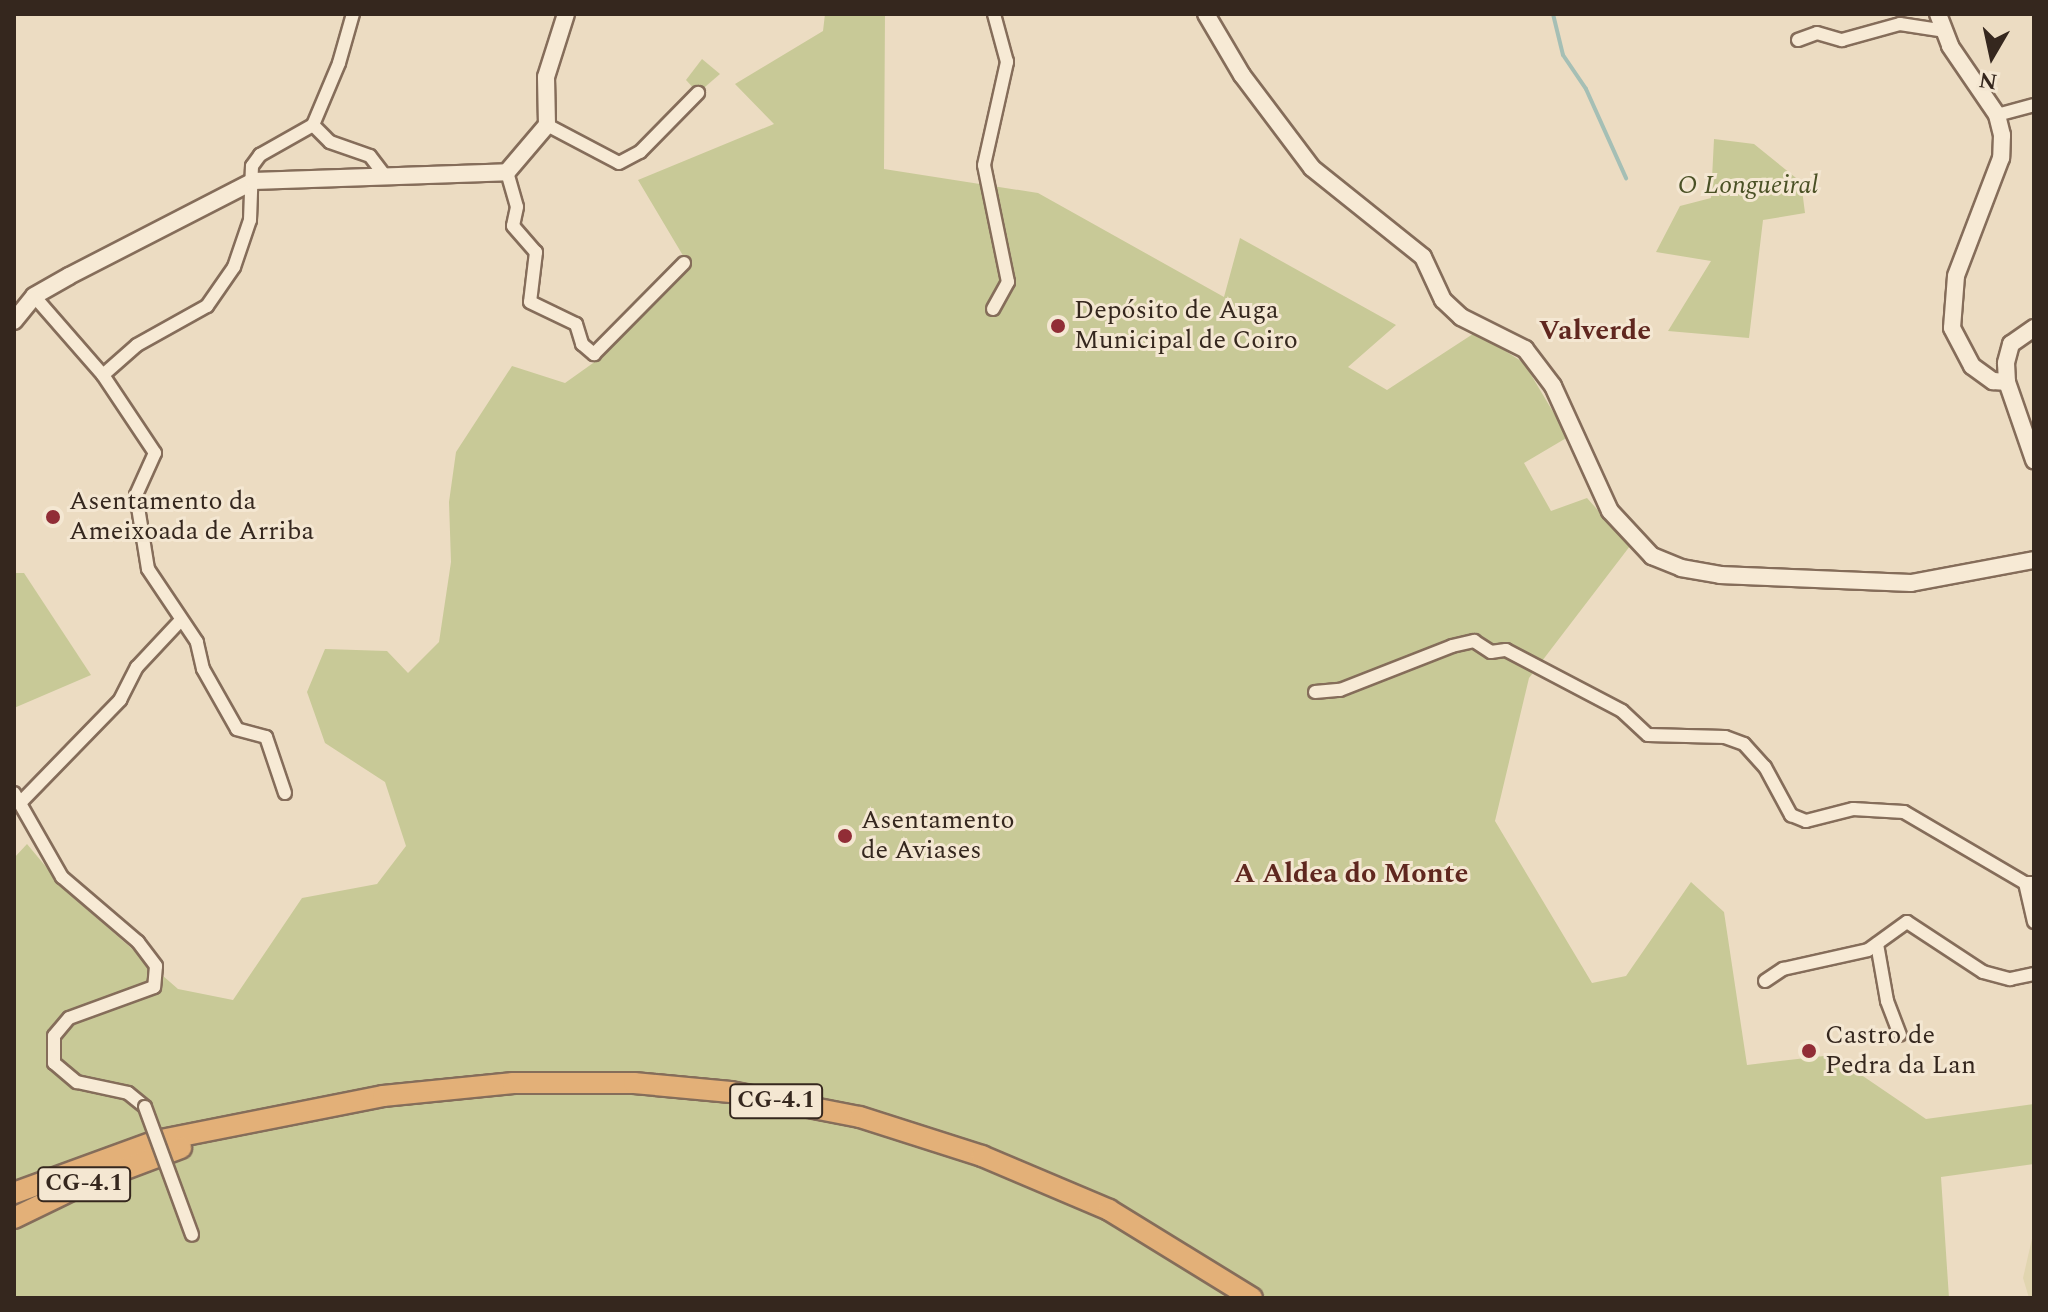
<!DOCTYPE html>
<meta charset="utf-8">
<style>
body{margin:0}
#map{position:relative;width:2048px;height:1312px;overflow:hidden;background:#ecdcc2;font-family:Spectral,serif}
div>[style]{position:absolute}
.farmland>*{inset:0;background:#e1d5b0}
.green>*{inset:0;background:#c8c997}
.stream>*{height:4px;margin:-2px;padding:0 2px;transform-origin:2px;border-radius:2px;background:#a5bfb5}
.roads{filter:drop-shadow(2px 0 #856d5a) drop-shadow(-2px 0 #856d5a) drop-shadow(0 2px #856d5a) drop-shadow(0 -2px #856d5a)}
.minor>*{height:12px;margin:-6px;padding:0 6px;transform-origin:6px;border-radius:6px;background:#f7ead5}
.tertiary>*{height:16px;margin:-8px;padding:0 8px;transform-origin:8px;border-radius:8px;background:#f7ead5}
.trunk>*{height:20px;margin:-10px;padding:0 10px;transform-origin:10px;border-radius:10px;background:#e3b078}
.bridges{filter:drop-shadow(2px 0 #856d5a) drop-shadow(-2px 0 #856d5a) drop-shadow(0 2px #856d5a) drop-shadow(0 -2px #856d5a)}
.minor-bridge>*{height:12px;margin:-6px;padding:0 6px;transform-origin:6px;border-radius:6px;background:#f7ead5}
.dots>*{width:22px;height:22px;translate:-50% -50%;box-sizing:border-box;border:4px solid #f4e7d2;border-radius:50%}
span{translate:-50% -50%;white-space:nowrap;text-align:center;line-height:1.15;-webkit-text-stroke:6px #f4e7d2;paint-order:stroke}
.shield-label span{padding:2px 6px;background:#f4e7d2;border:2px solid;border-radius:6px;-webkit-text-stroke-width:0}
.shield-label{font-size:24px;color:#35271e;font-weight:700}
.park-label{font-size:26px;color:#4a5125;font-style:italic}
.poi-label{font-size:26px;color:#35271e}
.left{translate:0 -50%;text-align:left}
.neighbourhood-label{font-size:28px;color:#60271f;font-weight:700}
.frame{position:absolute;inset:0;border:16px solid #35271e;pointer-events:none}
.north{position:absolute;left:1952px;top:16px;width:80px;height:80px;-webkit-text-stroke:6px #f4e7d2;paint-order:stroke;rotate:189deg;font-size:22px;font-weight:700;line-height:32px;text-align:center;color:#35271e}
.north::after{content:'';display:block;margin:auto;width:28px;height:36px;background:#35271e;clip-path:polygon(50% 0,100% 100%,50% 72%,0 100%)}
</style>
<div id="map">
<div class="farmland">
<div style="clip-path:polygon(2034px 1230px,2034px 1298px,2029px 1298px,2023px 1278px)"></div>
</div>
<div class="green">
<div style="clip-path:polygon(825px 14px,885px 14px,884px 169px,1038px 193px,1224px 297px,1240px 238px,1396px 325px,1348px 367px,1387px 390px,1476px 332px,1524px 363px,1568px 437px,1524px 463px,1551px 511px,1587px 498px,1630px 546px,1529px 678px,1495px 821px,1592px 983px,1626px 976px,1691px 882px,1724px 912px,1747px 1065px,1832px 1055px,1926px 1119px,2034px 1104px,2034px 1164px,1941px 1177px,1949px 1298px,14px 1298px,14px 858px,27px 844px,67px 892px,178px 989px,233px 1000px,302px 898px,377px 884px,406px 846px,385px 782px,325px 743px,307px 692px,325px 649px,387px 651px,408px 673px,439px 642px,451px 562px,449px 502px,456px 452px,512px 366px,565px 383px,603px 356px,688px 264px,638px 180px,774px 124px,735px 84px,823px 31px)"></div>
<div style="clip-path:polygon(702px 59px,720px 74px,698px 93px,686px 80px)"></div>
<div style="clip-path:polygon(1714px 139px,1754px 144px,1801px 182px,1805px 213px,1763px 220px,1749px 338px,1668px 331px,1711px 261px,1656px 252px,1680px 206px,1711px 198px)"></div>
<div style="clip-path:polygon(14px 573px,24px 573px,91px 675px,14px 708px)"></div>
</div>
<div class="stream">
<div style="left:1553px;top:14px;width:42px;rotate:76.3deg"></div>
<div style="left:1563px;top:55px;width:41px;rotate:55.9deg"></div>
<div style="left:1586px;top:89px;width:98px;rotate:65.8deg"></div>
</div>
<div class="roads">
<div class="minor">
<div style="left:1798px;top:40px;width:20px;rotate:-20deg"></div>
<div style="left:1817px;top:33px;width:26px;rotate:16deg"></div>
<div style="left:1842px;top:40px;width:60px;rotate:-15.4deg"></div>
<div style="left:1900px;top:24px;width:46px;rotate:8.8deg"></div>
<div style="left:1997px;top:115px;width:38px;rotate:-15deg"></div>
<div style="left:313px;top:125px;width:24px;rotate:45deg"></div>
<div style="left:330px;top:142px;width:42px;rotate:19.3deg"></div>
<div style="left:370px;top:156px;width:25px;rotate:53deg"></div>
<div style="left:547px;top:125px;width:81px;rotate:27.8deg"></div>
<div style="left:619px;top:163px;width:24px;rotate:-28deg"></div>
<div style="left:640px;top:152px;width:83px;rotate:-45.5deg"></div>
<div style="left:507px;top:172px;width:36px;rotate:74deg"></div>
<div style="left:517px;top:207px;width:19px;rotate:102deg"></div>
<div style="left:513px;top:226px;width:35px;rotate:49deg"></div>
<div style="left:536px;top:252px;width:50px;rotate:96.8deg"></div>
<div style="left:530px;top:302px;width:51px;rotate:25.6deg"></div>
<div style="left:576px;top:324px;width:21px;rotate:73deg"></div>
<div style="left:582px;top:344px;width:16px;rotate:40deg"></div>
<div style="left:594px;top:354px;width:128px;rotate:-45.3deg"></div>
<div style="left:34px;top:296px;width:105px;rotate:48.9deg"></div>
<div style="left:993px;top:309px;width:31px;rotate:-61deg"></div>
<div style="left:1008px;top:282px;width:119px;rotate:-101.6deg"></div>
<div style="left:984px;top:165px;width:106px;rotate:-77.4deg"></div>
<div style="left:1007px;top:62px;width:50px;rotate:-105.2deg"></div>
<div style="left:1315px;top:692px;width:25px;rotate:-5deg"></div>
<div style="left:1340px;top:690px;width:120px;rotate:-21.4deg"></div>
<div style="left:1452px;top:646px;width:23px;rotate:-13deg"></div>
<div style="left:1474px;top:641px;width:20px;rotate:33deg"></div>
<div style="left:1491px;top:652px;width:15px;rotate:-8deg"></div>
<div style="left:1506px;top:650px;width:131px;rotate:27.7deg"></div>
<div style="left:1622px;top:711px;width:35px;rotate:43deg"></div>
<div style="left:1648px;top:735px;width:77px;rotate:1.5deg"></div>
<div style="left:1725px;top:737px;width:20px;rotate:20deg"></div>
<div style="left:1744px;top:744px;width:31px;rotate:48deg"></div>
<div style="left:1765px;top:767px;width:55px;rotate:61.6deg"></div>
<div style="left:1791px;top:815px;width:16px;rotate:22deg"></div>
<div style="left:1806px;top:821px;width:49px;rotate:-14.3deg"></div>
<div style="left:1853px;top:809px;width:51px;rotate:3.4deg"></div>
<div style="left:1904px;top:812px;width:140px;rotate:30.4deg"></div>
<div style="left:2025px;top:883px;width:9px"></div>
<div style="left:14px;top:793px;width:97px;rotate:60.3deg"></div>
<div style="left:62px;top:877px;width:100px;rotate:40.5deg"></div>
<div style="left:138px;top:942px;width:30px;rotate:53deg"></div>
<div style="left:156px;top:966px;width:21px;rotate:95deg"></div>
<div style="left:154px;top:987px;width:90px;rotate:160deg"></div>
<div style="left:69px;top:1018px;width:23px;rotate:130deg"></div>
<div style="left:54px;top:1036px;width:27px;rotate:90deg"></div>
<div style="left:54px;top:1063px;width:30px;rotate:40deg"></div>
<div style="left:77px;top:1082px;width:52px;rotate:12.2deg"></div>
<div style="left:128px;top:1093px;width:22px;rotate:39deg"></div>
<div style="left:285px;top:793px;width:59px;rotate:-108.7deg"></div>
<div style="left:266px;top:737px;width:30px;rotate:-165deg"></div>
<div style="left:237px;top:729px;width:69px;rotate:-119.5deg"></div>
<div style="left:203px;top:669px;width:28px;rotate:-103deg"></div>
<div style="left:197px;top:642px;width:88px;rotate:-123.9deg"></div>
<div style="left:148px;top:569px;width:75px;rotate:-99.2deg"></div>
<div style="left:136px;top:495px;width:46px;rotate:-65.7deg"></div>
<div style="left:155px;top:453px;width:94px;rotate:-123.7deg"></div>
<div style="left:103px;top:375px;width:45px;rotate:-41.4deg"></div>
<div style="left:137px;top:345px;width:80px;rotate:-29.1deg"></div>
<div style="left:207px;top:306px;width:47px;rotate:-55.3deg"></div>
<div style="left:234px;top:267px;width:50px;rotate:-71.2deg"></div>
<div style="left:250px;top:220px;width:54px;rotate:-87.9deg"></div>
<div style="left:252px;top:166px;width:14px;rotate:-54deg"></div>
<div style="left:260px;top:155px;width:61px;rotate:-29.5deg"></div>
<div style="left:313px;top:125px;width:67px;rotate:-67.2deg"></div>
<div style="left:339px;top:63px;width:51px;rotate:-74.1deg"></div>
<div style="left:20px;top:803px;width:144px;rotate:-45.8deg"></div>
<div style="left:120px;top:700px;width:37px;rotate:-63deg"></div>
<div style="left:137px;top:667px;width:63px;rotate:-46.9deg"></div>
<div style="left:2025px;top:883px;width:40px;rotate:77deg"></div>
<div style="left:1877px;top:944px;width:58px;rotate:80deg"></div>
<div style="left:1887px;top:1001px;width:36px;rotate:69deg"></div>
<div style="left:1765px;top:981px;width:22px;rotate:-34deg"></div>
<div style="left:1783px;top:969px;width:87px;rotate:-12.6deg"></div>
<div style="left:1868px;top:950px;width:48px;rotate:-35.7deg"></div>
<div style="left:1907px;top:922px;width:91px;rotate:33.3deg"></div>
<div style="left:1983px;top:972px;width:28px;rotate:15deg"></div>
<div style="left:2010px;top:979px;width:25px;rotate:-12deg"></div>
</div>
<div class="tertiary">
<div style="left:1206px;top:14px;width:71px;rotate:59.5deg"></div>
<div style="left:1242px;top:75px;width:116px;rotate:53deg"></div>
<div style="left:1312px;top:168px;width:142px;rotate:38.7deg"></div>
<div style="left:1423px;top:257px;width:47px;rotate:65.1deg"></div>
<div style="left:1443px;top:300px;width:25px;rotate:43deg"></div>
<div style="left:1461px;top:317px;width:72px;rotate:26.6deg"></div>
<div style="left:1525px;top:349px;width:46px;rotate:52.9deg"></div>
<div style="left:1553px;top:386px;width:137px;rotate:65.5deg"></div>
<div style="left:1610px;top:511px;width:62px;rotate:47deg"></div>
<div style="left:1652px;top:556px;width:31px;rotate:22deg"></div>
<div style="left:1681px;top:568px;width:40px;rotate:10deg"></div>
<div style="left:1720px;top:575px;width:191px;rotate:2.4deg"></div>
<div style="left:1911px;top:583px;width:125px;rotate:-10.6deg"></div>
<div style="left:1938px;top:14px;width:34px;rotate:69deg"></div>
<div style="left:1950px;top:46px;width:83px;rotate:55.7deg"></div>
<div style="left:1997px;top:115px;width:21px;rotate:76deg"></div>
<div style="left:2002px;top:135px;width:23px;rotate:92deg"></div>
<div style="left:2001px;top:158px;width:126px;rotate:110.9deg"></div>
<div style="left:1956px;top:276px;width:52px;rotate:94.4deg"></div>
<div style="left:1952px;top:328px;width:43px;rotate:62.2deg"></div>
<div style="left:1972px;top:366px;width:26px;rotate:36deg"></div>
<div style="left:1993px;top:381px;width:14px;rotate:4deg"></div>
<div style="left:14px;top:321px;width:32px;rotate:-51deg"></div>
<div style="left:34px;top:296px;width:40px;rotate:-29.7deg"></div>
<div style="left:69px;top:276px;width:208px;rotate:-27.2deg"></div>
<div style="left:254px;top:181px;width:253px;rotate:-2deg"></div>
<div style="left:507px;top:172px;width:62px;rotate:-49.6deg"></div>
<div style="left:547px;top:125px;width:48px;rotate:-91.2deg"></div>
<div style="left:546px;top:77px;width:66px;rotate:-72.4deg"></div>
<div style="left:2034px;top:328px;width:28px;rotate:145deg"></div>
<div style="left:2011px;top:344px;width:20px;rotate:105deg"></div>
<div style="left:2006px;top:363px;width:19px;rotate:87deg"></div>
<div style="left:2007px;top:382px;width:83px;rotate:70.9deg"></div>
</div>
<div class="trunk">
<div style="left:14px;top:1193px;width:151px;rotate:-20.1deg"></div>
<div style="left:156px;top:1141px;width:231px;rotate:-11.2deg"></div>
<div style="left:383px;top:1096px;width:131px;rotate:-5.7deg"></div>
<div style="left:513px;top:1083px;width:121px"></div>
<div style="left:634px;top:1083px;width:97px;rotate:5.3deg"></div>
<div style="left:731px;top:1092px;width:131px;rotate:11deg"></div>
<div style="left:860px;top:1117px;width:128px;rotate:17.7deg"></div>
<div style="left:982px;top:1156px;width:138px;rotate:23deg"></div>
<div style="left:1109px;top:1210px;width:168px;rotate:31.6deg"></div>
<div style="left:14px;top:1218px;width:73px;rotate:-25.9deg"></div>
<div style="left:80px;top:1186px;width:108px;rotate:-20.6deg"></div>
</div>
</div>
<div class="bridges">
<div class="minor-bridge">
<div style="left:145px;top:1107px;width:136px;rotate:69.8deg"></div>
</div>
</div>
<div class="dots">
<div style="left:1058px;top:326px;background:#912d36"></div>
<div style="left:53px;top:517px;background:#912d36"></div>
<div style="left:845px;top:836px;background:#912d36"></div>
<div style="left:1809px;top:1051px;background:#912d36"></div>
</div>
<div class="shield-label">
<span style="left:776px;top:1101px">CG-4.1</span>
<span style="left:84px;top:1184px">CG-4.1</span>
</div>
<div class="park-label">
<span style="left:1748px;top:186px">O Longueiral</span>
</div>
<div class="poi-label">
<span class="left" style="left:1074px;top:326px">Depósito de Auga<br>Municipal de Coiro</span>
<span class="left" style="left:69px;top:517px">Asentamento da<br>Ameixoada de Arriba</span>
<span class="left" style="left:861px;top:836px">Asentamento<br>de Aviases</span>
<span class="left" style="left:1825px;top:1051px">Castro de<br>Pedra da Lan</span>
</div>
<div class="neighbourhood-label">
<span style="left:1595px;top:331px">Valverde</span>
<span style="left:1351px;top:874px">A Aldea do Monte</span>
</div>
<div class="frame"></div>
<div class="north">N</div>
</div>
